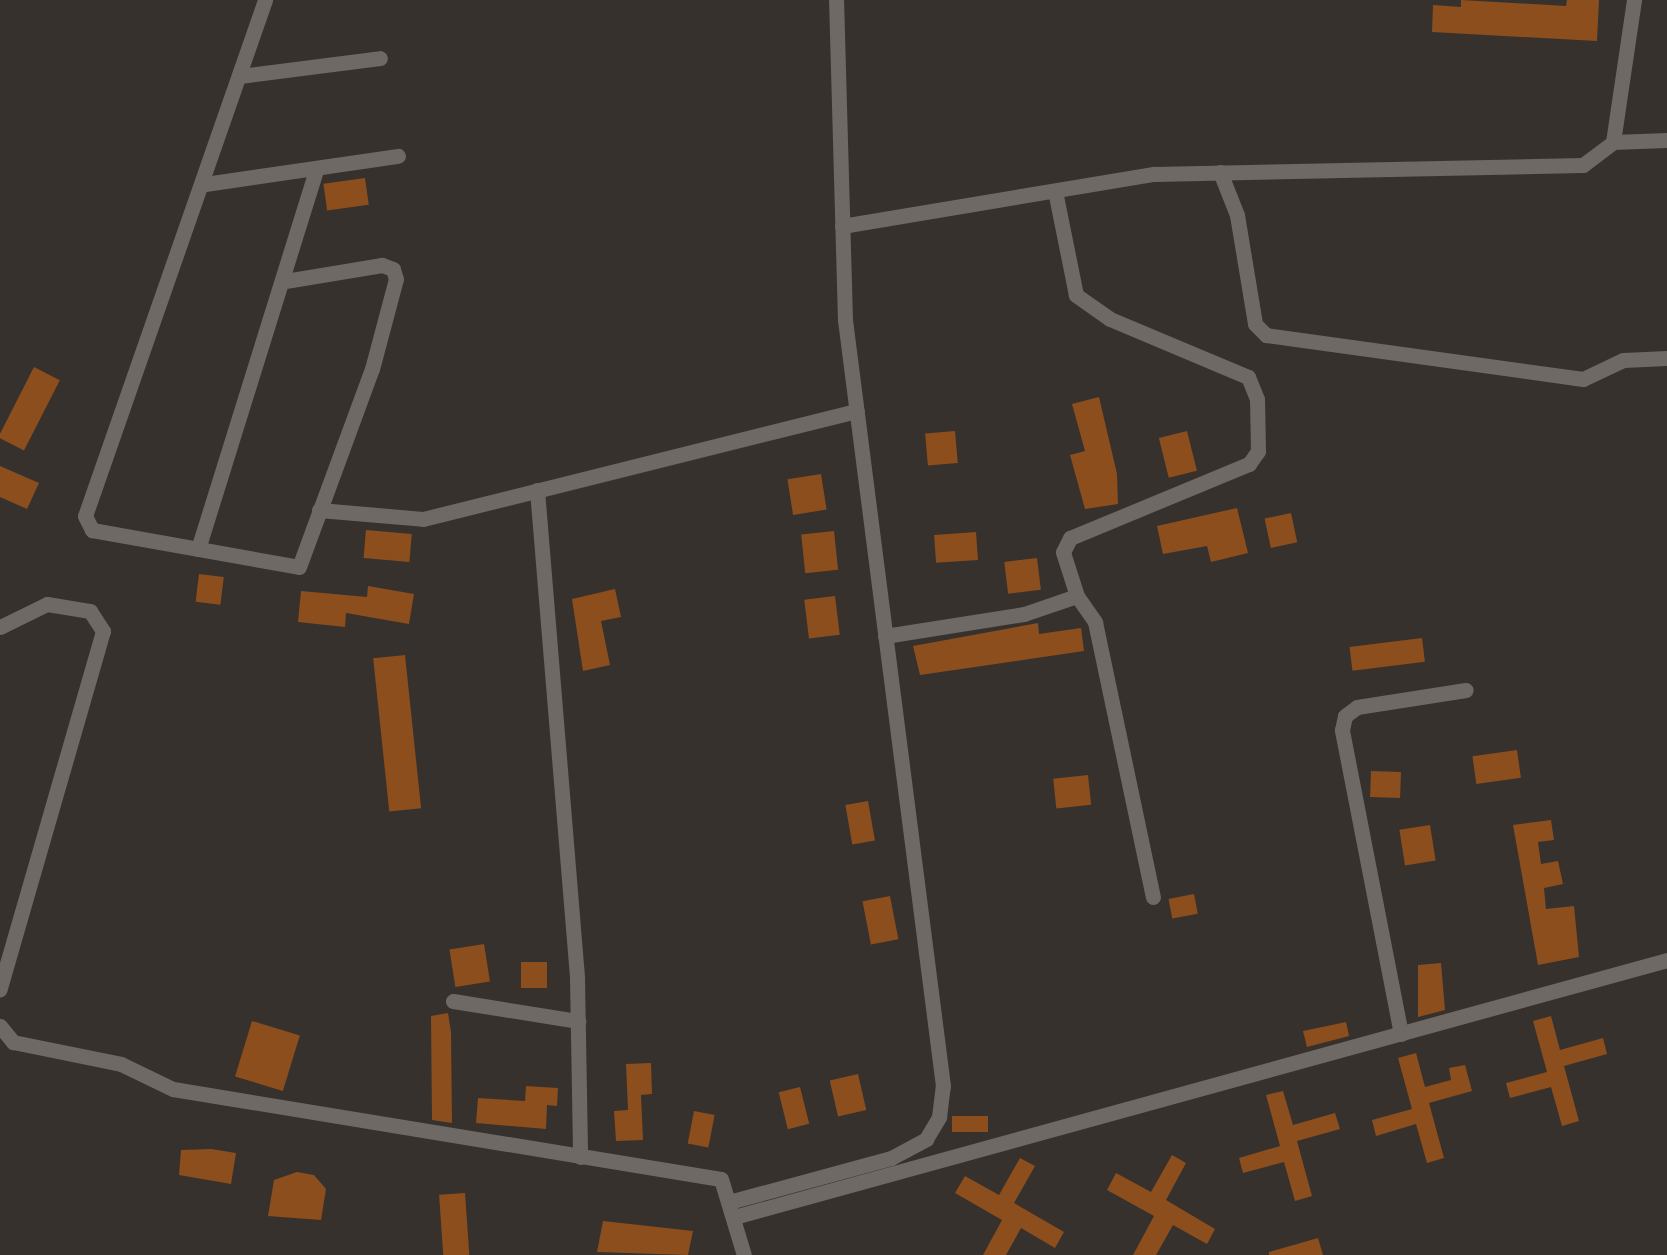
<!DOCTYPE html>
<style>
body{margin:0}
#map{position:relative;width:1667px;height:1255px;overflow:hidden;background:#36312d;font-family:Montserrat,sans-serif}
div>[style]{position:absolute}
.building>*{inset:0;background:#8c4e1d;transform-origin:0 0}
.minor>*{height:15px;margin:-7.5px;padding:0 7.5px;transform-origin:7.5px;border-radius:7.5px;background:#6f6965}
span{translate:-50% -50%;white-space:nowrap;text-align:center;line-height:1.15;-webkit-text-stroke:9px #36312d;paint-order:stroke}
</style>
<div id="map">
<div class="building">
<div style="clip-path:polygon(1461px 0,1566px 6px,1567px 0,1599px 0,1597px 41px,1432px 32px,1433px 5px,1461px 7px)"></div>
<div style="left:365px;top:178px;width:27px;height:42px;rotate:82deg"></div>
<div style="left:34px;top:367px;width:29px;height:79px;rotate:27deg"></div>
<div style="clip-path:polygon(1099px 397px,1117px 474px,1118px 504px,1085px 509px,1070px 455px,1085px 451px,1072px 404px)"></div>
<div style="left:955px;top:431px;width:32px;height:30px;rotate:85deg"></div>
<div style="left:1187px;top:431px;width:41px;height:29px;rotate:76deg"></div>
<div style="clip-path:polygon(0 466px,39px 483px,27px 509px,0 497px)"></div>
<div style="left:821px;top:474px;width:36px;height:34px;rotate:81deg"></div>
<div style="clip-path:polygon(1237px 508px,1248px 553px,1211px 562px,1207px 546px,1163px 554px,1157px 526px)"></div>
<div style="left:1291px;top:513px;width:30px;height:27px;rotate:78deg"></div>
<div style="left:366px;top:530px;width:46px;height:28px;rotate:5deg"></div>
<div style="left:834px;top:531px;width:39px;height:33px;rotate:84deg"></div>
<div style="left:976px;top:532px;width:28px;height:42px;rotate:86deg"></div>
<div style="left:1037px;top:558px;width:32px;height:33px;rotate:83deg"></div>
<div style="left:199px;top:574px;width:25px;height:28px;rotate:7deg"></div>
<div style="clip-path:polygon(368px 586px,414px 594px,409px 624px,346px 613px,345px 627px,298px 622px,301px 591px,367px 597px)"></div>
<div style="clip-path:polygon(615px 589px,621px 617px,601px 621px,610px 665px,583px 671px,572px 599px)"></div>
<div style="left:835px;top:596px;width:39px;height:31px;rotate:83deg"></div>
<div style="clip-path:polygon(1038px 623px,1039px 634px,1081px 628px,1084px 651px,920px 675px,913px 646px)"></div>
<div style="left:1422px;top:638px;width:24px;height:73px;rotate:83deg"></div>
<div style="left:405px;top:655px;width:154px;height:32px;rotate:84deg"></div>
<div style="left:1517px;top:750px;width:28px;height:45px;rotate:82deg"></div>
<div style="left:1371px;top:771px;width:30px;height:26px;rotate:2deg"></div>
<div style="left:1088px;top:775px;width:30px;height:35px;rotate:84deg"></div>
<div style="left:868px;top:801px;width:40px;height:23px;rotate:80deg"></div>
<div style="clip-path:polygon(1551px 820px,1554px 840px,1538px 842px,1541px 864px,1558px 861px,1563px 884px,1544px 888px,1546px 909px,1574px 906px,1579px 957px,1538px 965px,1513px 825px)"></div>
<div style="left:1430px;top:825px;width:36px;height:31px;rotate:81deg"></div>
<div style="left:1194px;top:894px;width:20px;height:26px;rotate:79deg"></div>
<div style="left:890px;top:896px;width:44px;height:28px;rotate:79deg"></div>
<div style="left:484px;top:944px;width:38px;height:35px;rotate:81deg"></div>
<div style="left:521px;top:962px;width:26px;height:26px"></div>
<div style="clip-path:polygon(1441px 963px,1445px 1010px,1418px 1017px,1418px 965px)"></div>
<div style="clip-path:polygon(448px 1013px,451px 1032px,452px 1123px,432px 1120px,431px 1016px)"></div>
<div style="clip-path:polygon(1551px 1016px,1560px 1050px,1603px 1038px,1607px 1054px,1564px 1066px,1579px 1121px,1562px 1126px,1551px 1087px,1510px 1098px,1506px 1083px,1547px 1072px,1533px 1021px)"></div>
<div style="left:252px;top:1021px;width:50px;height:58px;rotate:17deg"></div>
<div style="clip-path:polygon(1346px 1022px,1349px 1036px,1307px 1047px,1303px 1031px)"></div>
<div style="clip-path:polygon(1416px 1053px,1425px 1087px,1451px 1080px,1449px 1068px,1465px 1065px,1472px 1091px,1429px 1103px,1444px 1158px,1427px 1163px,1416px 1124px,1376px 1136px,1372px 1120px,1412px 1109px,1398px 1058px)"></div>
<div style="clip-path:polygon(651px 1063px,652px 1094px,641px 1095px,643px 1140px,616px 1141px,614px 1111px,628px 1110px,626px 1064px)"></div>
<div style="left:858px;top:1074px;width:37px;height:29px;rotate:77deg"></div>
<div style="clip-path:polygon(526px 1086px,558px 1088px,557px 1106px,547px 1105px,546px 1129px,476px 1123px,478px 1098px,525px 1101px)"></div>
<div style="left:800px;top:1087px;width:38px;height:22px;rotate:76deg"></div>
<div style="clip-path:polygon(1283px 1091px,1293px 1125px,1335px 1113px,1340px 1129px,1297px 1141px,1312px 1196px,1295px 1201px,1284px 1162px,1243px 1173px,1239px 1158px,1280px 1146px,1266px 1095px)"></div>
<div style="left:694px;top:1111px;width:21px;height:33px;rotate:11deg"></div>
<div style="left:988px;top:1116px;width:16px;height:36px;rotate:90deg"></div>
<div style="clip-path:polygon(211px 1149px,236px 1153px,231px 1184px,179px 1175px,181px 1150px)"></div>
<div style="clip-path:polygon(1172px 1155px,1186px 1163px,1166px 1200px,1215px 1229px,1207px 1244px,1173px 1225px,1156px 1255px,1133px 1255px,1154px 1216px,1107px 1190px,1116px 1173px,1151px 1192px)"></div>
<div style="clip-path:polygon(1020px 1158px,1035px 1166px,1014px 1203px,1064px 1232px,1055px 1248px,1021px 1228px,1006px 1255px,983px 1255px,1002px 1220px,955px 1193px,965px 1176px,999px 1195px)"></div>
<div style="clip-path:polygon(297px 1172px,314px 1175px,326px 1189px,321px 1220px,268px 1216px,274px 1180px)"></div>
<div style="left:465px;top:1193px;width:62px;height:26px;rotate:86deg"></div>
<div style="clip-path:polygon(603px 1221px,693px 1231px,688px 1255px,597px 1252px)"></div>
<div style="clip-path:polygon(1318px 1238px,1323px 1255px,1269px 1255px,1269px 1252px)"></div>
</div>
<div class="minor">
<div style="left:265px;top:0;width:546px;rotate:109.23deg"></div>
<div style="left:85px;top:516px;width:16px;rotate:63deg"></div>
<div style="left:92px;top:530px;width:210px;rotate:10.1deg"></div>
<div style="left:299px;top:567px;width:211px;rotate:-69.8deg"></div>
<div style="left:372px;top:369px;width:93px;rotate:-75.1deg"></div>
<div style="left:396px;top:279px;width:10px;rotate:-107deg"></div>
<div style="left:393px;top:269px;width:12px;rotate:-160deg"></div>
<div style="left:382px;top:265px;width:98px;rotate:170.6deg"></div>
<div style="left:240px;top:76px;width:141px;rotate:-7.3deg"></div>
<div style="left:1613px;top:142px;width:54px;rotate:-2.1deg"></div>
<div style="left:1220px;top:172px;width:46px;rotate:68.4deg"></div>
<div style="left:1237px;top:215px;width:110px;rotate:80.6deg"></div>
<div style="left:1255px;top:324px;width:16px;rotate:45deg"></div>
<div style="left:1266px;top:335px;width:320px;rotate:7.9deg"></div>
<div style="left:1583px;top:379px;width:44px;rotate:-25.4deg"></div>
<div style="left:1623px;top:360px;width:44px;rotate:-2.6deg"></div>
<div style="left:205px;top:184px;width:195px;rotate:-8.3deg"></div>
<div style="left:842px;top:226px;width:316px;rotate:-9.5deg"></div>
<div style="left:1154px;top:174px;width:429px;rotate:-1.2deg"></div>
<div style="left:1583px;top:165px;width:38px;rotate:-37deg"></div>
<div style="left:1613px;top:142px;width:144px;rotate:-81.6deg"></div>
<div style="left:537px;top:490px;width:490px;rotate:85.3deg"></div>
<div style="left:577px;top:978px;width:179px;rotate:89deg"></div>
<div style="left:319px;top:510px;width:104px;rotate:4.9deg"></div>
<div style="left:423px;top:519px;width:447px;rotate:-14deg"></div>
<div style="left:198px;top:549px;width:397px;rotate:-72.7deg"></div>
<div style="left:1077px;top:596px;width:32px;rotate:55deg"></div>
<div style="left:1095px;top:622px;width:281px;rotate:78.1deg"></div>
<div style="left:0;top:627px;width:52px;rotate:-26.1deg"></div>
<div style="left:47px;top:604px;width:44px;rotate:9.2deg"></div>
<div style="left:90px;top:611px;width:24px;rotate:57deg"></div>
<div style="left:103px;top:631px;width:373px;rotate:106.1deg"></div>
<div style="left:885px;top:636px;width:141px;rotate:-9deg"></div>
<div style="left:1024px;top:614px;width:56px;rotate:-18.8deg"></div>
<div style="left:1077px;top:596px;width:46px;rotate:-107.7deg"></div>
<div style="left:1063px;top:552px;width:16px;rotate:-63deg"></div>
<div style="left:1070px;top:538px;width:194px;rotate:-22.5deg"></div>
<div style="left:1249px;top:464px;width:16px;rotate:-55deg"></div>
<div style="left:1258px;top:451px;width:52px;rotate:-91.1deg"></div>
<div style="left:1257px;top:399px;width:24px;rotate:-112deg"></div>
<div style="left:1248px;top:377px;width:150px;rotate:-157.2deg"></div>
<div style="left:1110px;top:319px;width:42px;rotate:-144.8deg"></div>
<div style="left:1076px;top:295px;width:106px;rotate:-101.4deg"></div>
<div style="left:453px;top:1001px;width:127px;rotate:9.1deg"></div>
<div style="left:0;top:1026px;width:21px;rotate:51deg"></div>
<div style="left:13px;top:1042px;width:110px;rotate:11.5deg"></div>
<div style="left:121px;top:1064px;width:58px;rotate:25.7deg"></div>
<div style="left:173px;top:1089px;width:555px;rotate:9.33deg"></div>
<div style="left:721px;top:1179px;width:79px;rotate:73.2deg"></div>
<div style="left:1401px;top:1034px;width:310px;rotate:-101deg"></div>
<div style="left:1342px;top:730px;width:14px;rotate:-78deg"></div>
<div style="left:1345px;top:716px;width:15px;rotate:-37deg"></div>
<div style="left:1357px;top:707px;width:110px;rotate:-8.9deg"></div>
<div style="left:729px;top:1202px;width:168px;rotate:-15.2deg"></div>
<div style="left:891px;top:1158px;width:40px;rotate:-28deg"></div>
<div style="left:926px;top:1139px;width:26px;rotate:-59deg"></div>
<div style="left:939px;top:1117px;width:31px;rotate:-83deg"></div>
<div style="left:943px;top:1086px;width:772px;rotate:-97.29deg"></div>
<div style="left:845px;top:320px;width:320px;rotate:-91.6deg"></div>
<div style="left:734px;top:1217px;width:968px;rotate:-15.4deg"></div>
</div>
</div>
